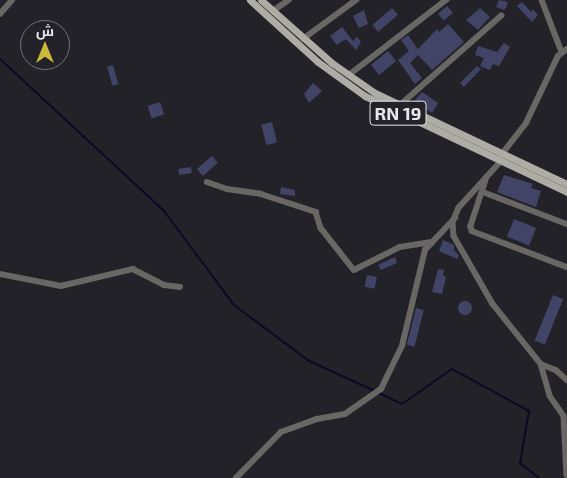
<!DOCTYPE html>
<meta charset="utf-8">
<style>
body{margin:0}
#map{position:relative;width:567px;height:478px;overflow:hidden;background:#222228;font-family:"Exo 2",Cairo,sans-serif}
div>[style]{position:absolute}
.stream>*{height:2px;margin:-1px;padding:0 1px;transform-origin:1px;border-radius:1px;background:#0a0926}
.building>*{inset:0;background:#414466;transform-origin:0 0}
.round{border-radius:50%}
.minor>*{height:5.5px;margin:-2.75px;padding:0 2.75px;transform-origin:2.75px;border-radius:2.75px;background:#686764}
.major>*{height:7px;margin:-3.5px;padding:0 3.5px;transform-origin:3.5px;border-radius:3.5px;background:#adada6}
span{translate:-50% -50%;white-space:nowrap;text-align:center;line-height:1.15;-webkit-text-stroke:5px #222228;paint-order:stroke}
.shield-label span{padding:1px 4px;background:#222228;border:1px solid;border-radius:4px;-webkit-text-stroke-width:0}
.shield-label{font-size:18px;color:#e8e8ec;font-weight:700}
.north{position:absolute;left:20px;top:20px;width:50px;height:50px;box-sizing:border-box;background:#222228;border:1px solid #717176;border-radius:50%;rotate:0deg;font-size:14px;font-weight:700;line-height:20px;text-align:center;color:#e8e8ec}
.north::after{content:'';display:block;margin:auto;width:18px;height:22px;background:#cbba39;clip-path:polygon(50% 0,100% 100%,50% 72%,0 100%)}
</style>
<div id="map">
<div class="stream">
<div style="left:0;top:59px;width:224px;rotate:42.8deg"></div>
<div style="left:164px;top:211px;width:117px;rotate:53.3deg"></div>
<div style="left:234px;top:305px;width:94px;rotate:36.7deg"></div>
<div style="left:309px;top:361px;width:72px;rotate:24.4deg"></div>
<div style="left:379px;top:393px;width:25px;rotate:26deg"></div>
<div style="left:402px;top:404px;width:61px;rotate:-35deg"></div>
<div style="left:452px;top:369px;width:88px;rotate:28.6deg"></div>
<div style="left:529px;top:411px;width:53px;rotate:99.8deg"></div>
<div style="left:520px;top:463px;width:24px;rotate:38deg"></div>
</div>
<div class="building">
<div style="clip-path:polygon(499px 0,508px 2px,505px 10px,496px 7px)"></div>
<div style="clip-path:polygon(522px 2px,531px 12px,533px 10px,538px 15px,532px 22px,517px 6px)"></div>
<div style="left:447px;top:6px;width:9px;height:12px;rotate:49deg"></div>
<div style="left:392px;top:8px;width:9px;height:26px;rotate:49deg"></div>
<div style="clip-path:polygon(480px 8px,490px 17px,478px 30px,466px 20px)"></div>
<div style="clip-path:polygon(364px 10px,368px 24px,359px 28px,353px 16px)"></div>
<div style="clip-path:polygon(448px 24px,464px 42px,432px 70px,418px 55px,410px 63px,422px 78px,415px 84px,398px 60px,409px 51px,401px 40px,408px 35px,418px 49px,437px 29px,439px 32px)"></div>
<div style="clip-path:polygon(342px 27px,353px 41px,357px 37px,361px 42px,356px 50px,346px 39px,337px 45px,330px 36px)"></div>
<div style="clip-path:polygon(504px 43px,510px 47px,499px 66px,493px 64px,490px 70px,480px 66px,484px 58px,475px 55px,478px 46px,497px 52px)"></div>
<div style="left:388px;top:51px;width:13px;height:22px;rotate:51deg"></div>
<div style="left:113px;top:65px;width:20px;height:6px;rotate:75deg"></div>
<div style="clip-path:polygon(477px 66px,481px 69px,464px 87px,460px 83px)"></div>
<div style="clip-path:polygon(313px 83px,322px 91px,309px 103px,304px 94px)"></div>
<div style="clip-path:polygon(422px 92px,438px 103px,432px 113px,413px 102px)"></div>
<div style="left:160px;top:102px;width:13px;height:13px;rotate:72deg"></div>
<div style="left:272px;top:122px;width:21px;height:11px;rotate:76deg"></div>
<div style="left:212px;top:156px;width:9px;height:20px;rotate:49deg"></div>
<div style="left:191px;top:167px;width:6px;height:13px;rotate:81deg"></div>
<div style="clip-path:polygon(504px 175px,533px 184px,531px 188px,541px 191px,536px 207px,497px 192px)"></div>
<div style="clip-path:polygon(281px 187px,295px 190px,295px 196px,280px 194px)"></div>
<div style="left:514px;top:219px;width:24px;height:19px;rotate:22deg"></div>
<div style="clip-path:polygon(443px 240px,454px 245px,454px 250px,459px 255px,457px 259px,439px 251px)"></div>
<div style="clip-path:polygon(395px 257px,397px 263px,381px 270px,378px 265px)"></div>
<div style="clip-path:polygon(438px 269px,444px 270px,443px 276px,446px 277px,442px 294px,432px 292px)"></div>
<div style="left:367px;top:275px;width:10px;height:12px;rotate:11deg"></div>
<div style="left:553px;top:295px;width:11px;height:49px;rotate:22deg"></div>
<div class="round" style="left:458px;top:301px;width:14px;height:14px"></div>
<div style="left:416px;top:308px;width:8px;height:38px;rotate:14deg"></div>
</div>
<div class="minor">
<div style="left:542px;top:0;width:56px;rotate:69deg"></div>
<div style="left:273px;top:11px;width:19px;rotate:-35deg"></div>
<div style="left:0;top:14px;width:18px;rotate:-49deg"></div>
<div style="left:303px;top:39px;width:66px;rotate:-36.3deg"></div>
<div style="left:349px;top:75px;width:123px;rotate:-37.7deg"></div>
<div style="left:400px;top:105px;width:135px;rotate:-41.4deg"></div>
<div style="left:502px;top:154px;width:39px;rotate:-52deg"></div>
<div style="left:526px;top:123px;width:74px;rotate:-64.5deg"></div>
<div style="left:558px;top:56px;width:11px;rotate:-38deg"></div>
<div style="left:500px;top:163px;width:61px;rotate:132.3deg"></div>
<div style="left:459px;top:208px;width:15px;rotate:113deg"></div>
<div style="left:453px;top:222px;width:14px;rotate:86deg"></div>
<div style="left:454px;top:236px;width:78px;rotate:60.2deg"></div>
<div style="left:493px;top:304px;width:77px;rotate:51.3deg"></div>
<div style="left:541px;top:364px;width:33px;rotate:74deg"></div>
<div style="left:550px;top:396px;width:24px;rotate:55deg"></div>
<div style="left:564px;top:416px;width:59px;rotate:87.1deg"></div>
<div style="left:487px;top:177px;width:52px;rotate:108.1deg"></div>
<div style="left:471px;top:226px;width:5px;rotate:79deg"></div>
<div style="left:472px;top:231px;width:102px;rotate:20.8deg"></div>
<div style="left:207px;top:182px;width:21px;rotate:19deg"></div>
<div style="left:227px;top:189px;width:34px;rotate:8deg"></div>
<div style="left:261px;top:194px;width:58px;rotate:18.1deg"></div>
<div style="left:316px;top:212px;width:17px;rotate:73deg"></div>
<div style="left:321px;top:228px;width:53px;rotate:51.8deg"></div>
<div style="left:354px;top:270px;width:51px;rotate:-26.6deg"></div>
<div style="left:400px;top:247px;width:30px;rotate:-9deg"></div>
<div style="left:483px;top:192px;width:90px;rotate:20.9deg"></div>
<div style="left:0;top:274px;width:62px;rotate:11.1deg"></div>
<div style="left:61px;top:286px;width:74px;rotate:-13.3deg"></div>
<div style="left:133px;top:269px;width:35px;rotate:27deg"></div>
<div style="left:164px;top:285px;width:16px;rotate:7deg"></div>
<div style="left:541px;top:364px;width:16px;rotate:22deg"></div>
<div style="left:556px;top:370px;width:15px;rotate:42deg"></div>
<div style="left:236px;top:478px;width:64px;rotate:-45.6deg"></div>
<div style="left:281px;top:432px;width:38px;rotate:-20deg"></div>
<div style="left:317px;top:419px;width:28px;rotate:-10deg"></div>
<div style="left:345px;top:414px;width:44px;rotate:-34.8deg"></div>
<div style="left:381px;top:389px;width:48px;rotate:-64deg"></div>
<div style="left:402px;top:346px;width:99px;rotate:-76.5deg"></div>
<div style="left:425px;top:250px;width:44px;rotate:-46.8deg"></div>
</div>
<div class="major">
<div style="left:250px;top:0;width:92px;rotate:42.4deg"></div>
<div style="left:318px;top:62px;width:58px;rotate:35.9deg"></div>
<div style="left:365px;top:96px;width:224px;rotate:25.4deg"></div>
<div style="left:261px;top:0;width:95px;rotate:41.6deg"></div>
<div style="left:332px;top:63px;width:52px;rotate:34.9deg"></div>
<div style="left:375px;top:93px;width:212px;rotate:25.4deg"></div>
</div>
<div class="shield-label">
<span style="left:398px;top:113px">RN 19</span>
</div>
<div class="north">ش</div>
</div>
